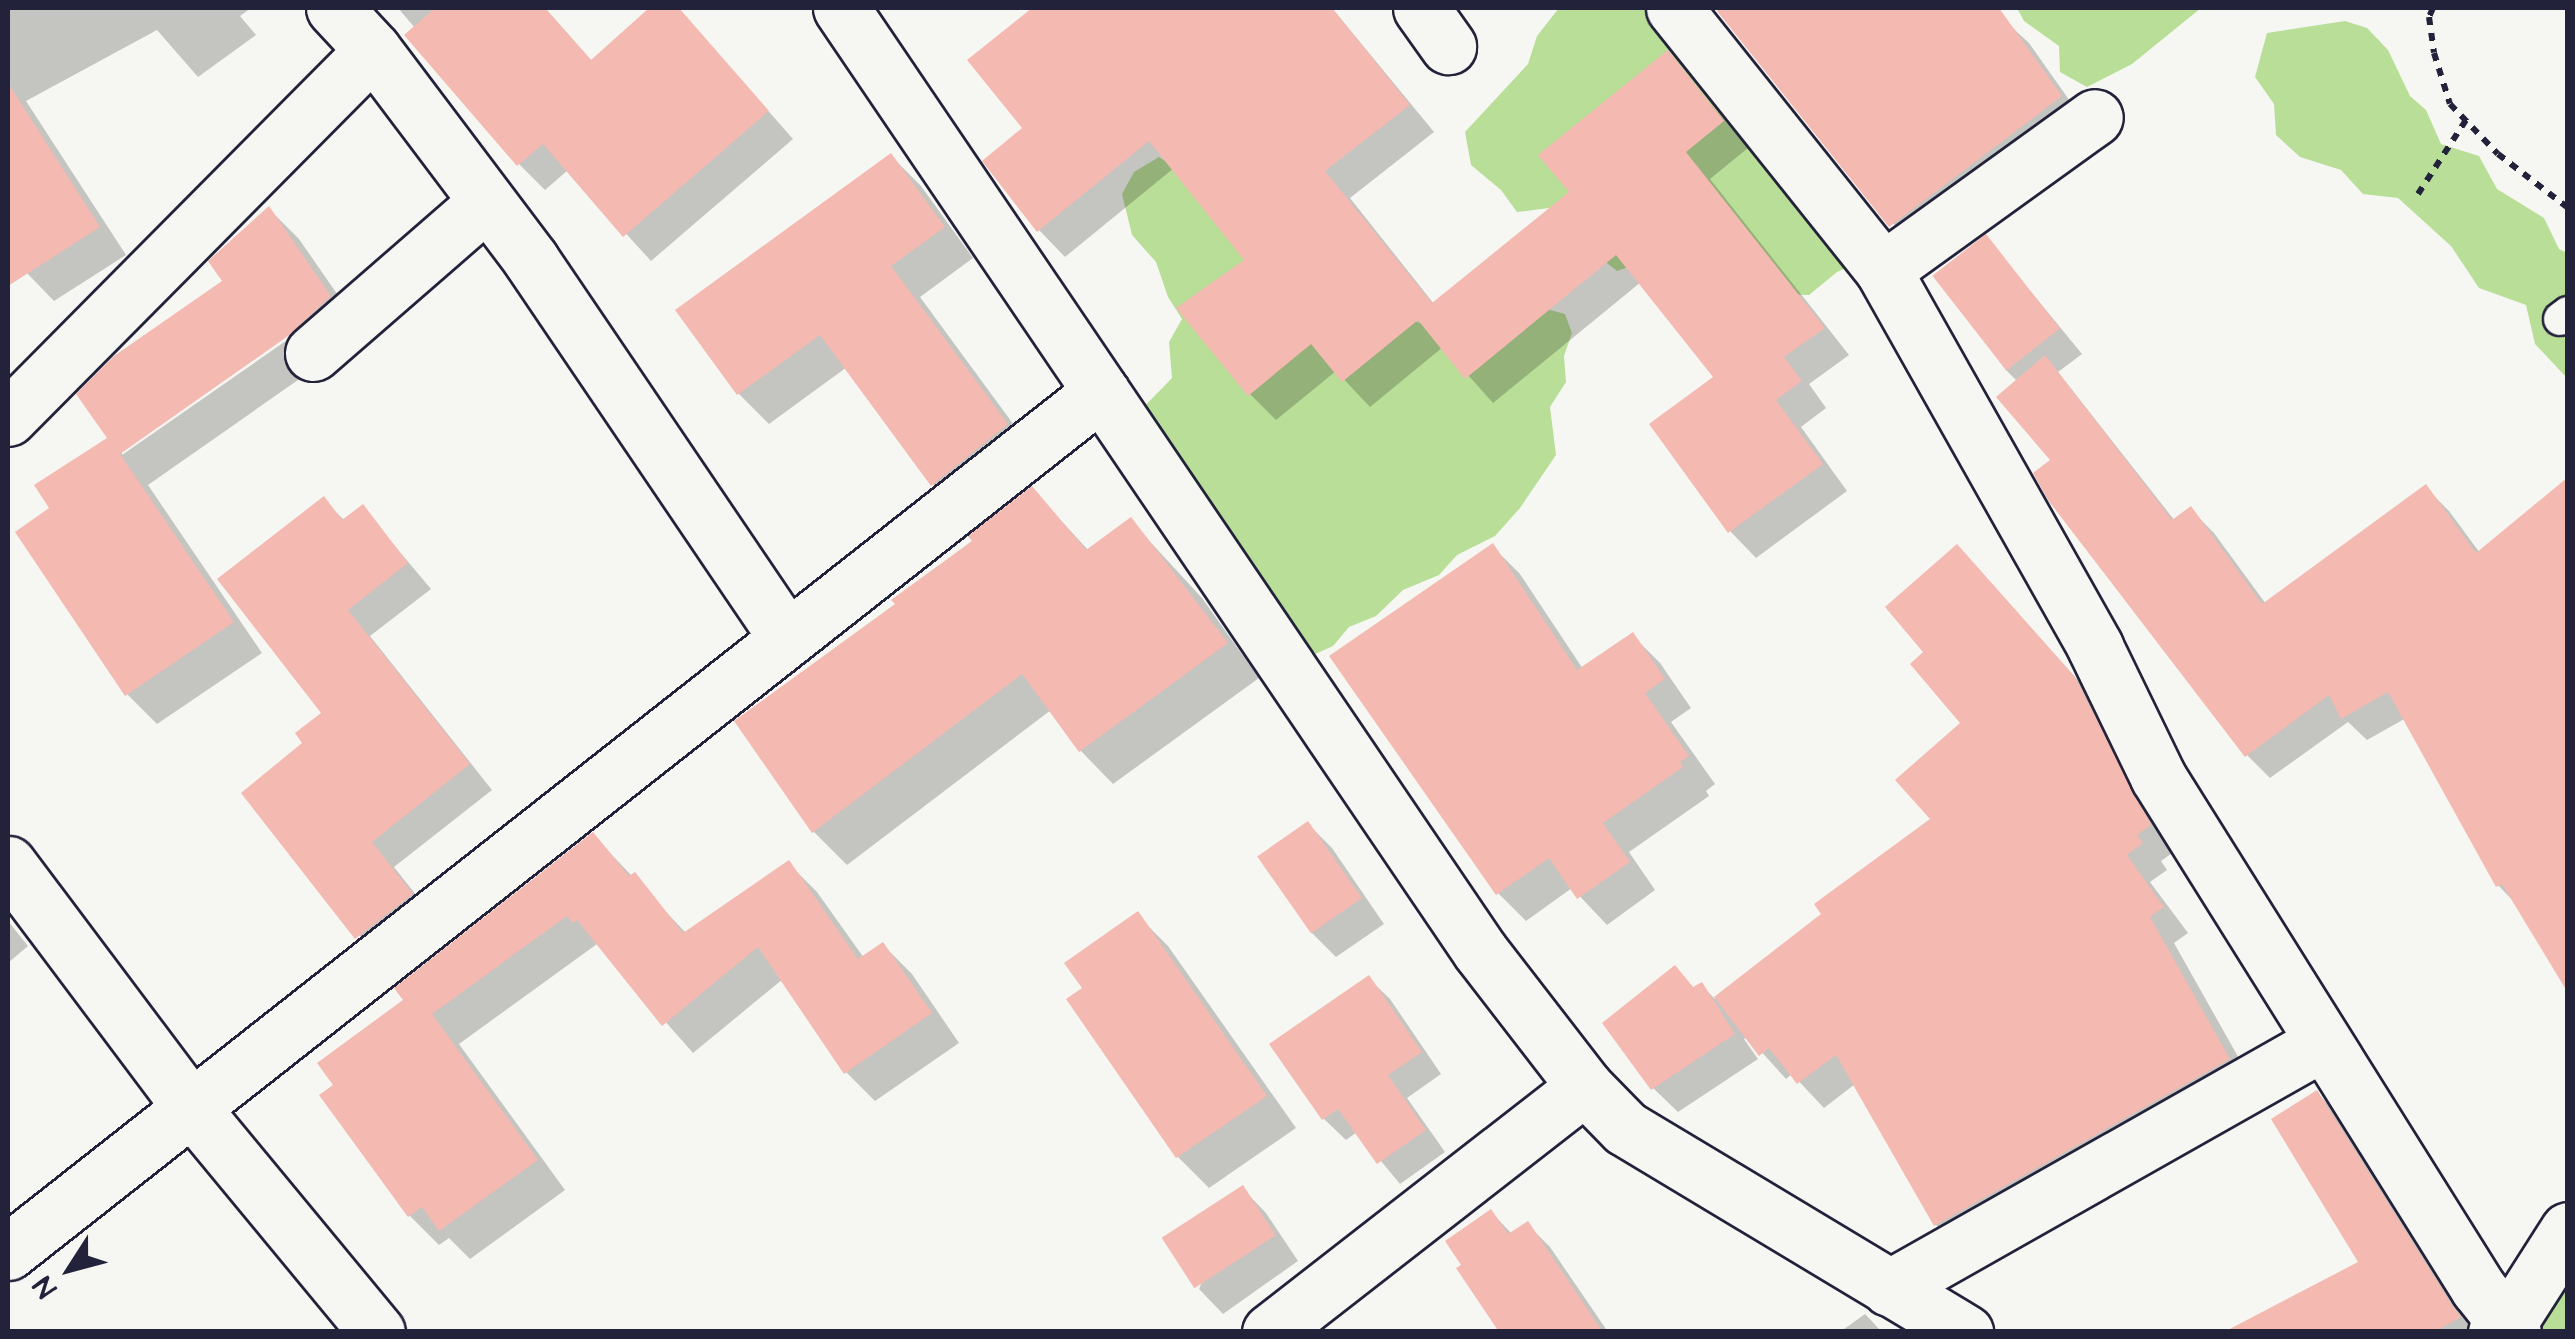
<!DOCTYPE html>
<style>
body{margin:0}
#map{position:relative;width:2575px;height:1339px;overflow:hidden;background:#f6f6f2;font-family:"Architects Daughter",sans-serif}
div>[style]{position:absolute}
.green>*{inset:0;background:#b9de98}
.shadow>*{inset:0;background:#0003}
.building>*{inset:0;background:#f4b9b1;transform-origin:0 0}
.path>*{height:6px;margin-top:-3px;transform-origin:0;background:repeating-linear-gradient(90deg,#22223b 0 8px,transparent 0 16px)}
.roads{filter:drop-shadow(2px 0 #22223b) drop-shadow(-2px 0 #22223b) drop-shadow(0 2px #22223b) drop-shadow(0 -2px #22223b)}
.lane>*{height:32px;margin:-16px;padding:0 16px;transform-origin:16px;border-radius:16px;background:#f6f6f2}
.street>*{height:55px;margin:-27.5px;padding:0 27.5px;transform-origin:27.5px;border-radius:27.5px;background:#f6f6f2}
span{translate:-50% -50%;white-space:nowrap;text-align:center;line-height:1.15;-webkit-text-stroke:10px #f6f6f2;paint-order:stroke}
.frame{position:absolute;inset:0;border:10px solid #22223b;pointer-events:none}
.north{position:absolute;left:20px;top:1219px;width:100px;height:100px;-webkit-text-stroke:8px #f6f6f2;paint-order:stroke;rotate:234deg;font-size:28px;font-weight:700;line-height:40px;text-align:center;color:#22223b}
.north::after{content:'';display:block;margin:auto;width:35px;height:45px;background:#22223b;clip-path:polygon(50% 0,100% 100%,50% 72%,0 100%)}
</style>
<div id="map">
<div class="green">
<div style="clip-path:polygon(1559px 8px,1667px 8px,1864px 259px,1837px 272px,1809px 295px,1776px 294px,1654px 258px,1617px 271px,1594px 253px,1557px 207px,1517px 212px,1501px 190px,1471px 165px,1465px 132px,1528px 64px,1537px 36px)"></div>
<div style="clip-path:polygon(2017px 8px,2201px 8px,2132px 64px,2087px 87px,2060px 72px,2059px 46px,2024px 21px)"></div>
<div style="clip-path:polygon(2345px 21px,2367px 28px,2388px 50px,2410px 96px,2426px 110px,2441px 144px,2479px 156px,2497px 189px,2544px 218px,2559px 249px,2567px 253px,2567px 378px,2535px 344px,2526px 305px,2479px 288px,2451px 246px,2398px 198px,2363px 194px,2341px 170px,2300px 157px,2276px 135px,2274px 104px,2255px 77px,2267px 33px)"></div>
<div style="clip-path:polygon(1159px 157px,1409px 319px,1435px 328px,1535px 306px,1565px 314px,1572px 333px,1564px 356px,1566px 382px,1550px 407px,1556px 455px,1520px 508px,1495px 536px,1457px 555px,1439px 575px,1403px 590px,1376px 616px,1349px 627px,1333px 646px,1302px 660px,1133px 418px,1172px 378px,1169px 342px,1182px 319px,1168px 297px,1156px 262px,1132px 235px,1122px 194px,1134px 172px)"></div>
<div style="clip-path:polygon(2567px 1268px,2567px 1331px,2544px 1331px,2533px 1324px)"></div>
</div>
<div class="shadow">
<div style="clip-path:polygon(8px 8px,251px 8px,240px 16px,256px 35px,198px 77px,157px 30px,26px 101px,126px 255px,54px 301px,25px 271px,8px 281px)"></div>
<div style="clip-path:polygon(398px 8px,545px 8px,592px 61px,653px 8px,678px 8px,793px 139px,651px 261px,568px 170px,545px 190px,519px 164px,407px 35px,415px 28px)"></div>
<div style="clip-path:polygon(1036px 8px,1332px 8px,1434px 132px,1350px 198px,1434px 304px,1572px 193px,1668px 54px,1748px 148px,1710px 179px,1849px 355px,1809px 384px,1826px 408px,1801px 427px,1847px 491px,1756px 558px,1730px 531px,1716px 378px,1641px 282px,1493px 403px,1443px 347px,1370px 407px,1336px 371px,1276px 420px,1250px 394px,1247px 261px,1174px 168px,1065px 257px,1039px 230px,1026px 129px,971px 60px)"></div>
<div style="clip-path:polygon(1717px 8px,1991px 8px,2029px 43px,2084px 121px,1915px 250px)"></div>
<div style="clip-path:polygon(891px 156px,921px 186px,973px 258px,920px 297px,1036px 455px,963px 514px,933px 484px,847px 367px,769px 424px,739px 394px,678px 311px)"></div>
<div style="clip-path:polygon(evenodd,269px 209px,299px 239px,360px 327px,318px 366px,148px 485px,262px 653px,157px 724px,127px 694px,53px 509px,226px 282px,269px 209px,297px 327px,300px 331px,122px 455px,122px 449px,297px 327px)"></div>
<div style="clip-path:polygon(1986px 237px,2082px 354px,2058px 372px,2175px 521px,2191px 510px,2214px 533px,2266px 604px,2426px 488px,2449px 511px,2480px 553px,2517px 905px,2498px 885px,2406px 718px,2367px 740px,2348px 722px,2270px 778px,2247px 755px,2054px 460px,2018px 382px,2005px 369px)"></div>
<div style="clip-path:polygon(1032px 489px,1089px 551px,1131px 521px,1202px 598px,1259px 678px,1113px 784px,1080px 750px,1051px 710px,847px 865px,814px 832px,898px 605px)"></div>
<div style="clip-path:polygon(324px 500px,345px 521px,362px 507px,431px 589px,370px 636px,492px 790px,394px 867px,435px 919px,381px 962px,244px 793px,306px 743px,324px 714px)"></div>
<div style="clip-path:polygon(1492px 546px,1520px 574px,1583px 669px,1632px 635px,1660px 663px,1691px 708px,1671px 722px,1715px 784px,1706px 791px,1709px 796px,1629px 852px,1655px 890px,1607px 925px,1572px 888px,1526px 921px,1498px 893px)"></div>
<div style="clip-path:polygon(1982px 573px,2100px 705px,2175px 851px,2161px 861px,2167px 870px,2150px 882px,2188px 933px,2174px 943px,2254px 1085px,1961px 1250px,1936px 1225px,1855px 1084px,1824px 1108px,1792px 1074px,1786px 1079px,1748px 1037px,1744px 1039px,1758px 1059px,1678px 1112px,1653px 1088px,1675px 968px,1695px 989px,1701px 985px,1715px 999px,1825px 915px,1934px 820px,1964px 723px,1927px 652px)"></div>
<div style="clip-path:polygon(1308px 824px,1332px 848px,1384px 924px,1336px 957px,1312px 933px)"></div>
<div style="clip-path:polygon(593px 835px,686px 933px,788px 863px,817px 892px,864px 958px,883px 945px,912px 974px,959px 1043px,875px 1101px,846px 1072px,783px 979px,693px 1053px,597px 944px,459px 1044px,565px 1190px,470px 1259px,449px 1238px,439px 1245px,410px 1216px,323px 1095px,336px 1085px,407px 1001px)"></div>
<div style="clip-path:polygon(1137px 915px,1168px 946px,1296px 1128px,1209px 1188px,1178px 1157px,1086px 988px)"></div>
<div style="clip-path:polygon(8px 921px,28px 946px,8px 963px)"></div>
<div style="clip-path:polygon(1368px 978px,1390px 999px,1441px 1074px,1407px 1098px,1445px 1152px,1400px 1184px,1357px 1132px,1346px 1140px,1324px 1119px,1272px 1045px)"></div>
<div style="clip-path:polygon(2317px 1093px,2341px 1117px,2477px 1332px,2280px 1332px,2362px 1263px)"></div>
<div style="clip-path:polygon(1242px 1188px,1266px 1213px,1298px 1261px,1223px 1314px,1199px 1289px)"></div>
<div style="clip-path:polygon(1491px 1212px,1512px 1234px,1527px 1224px,1550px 1247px,1608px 1332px,1502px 1332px)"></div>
<div style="clip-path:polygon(1865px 1314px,1882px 1332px,1840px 1332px)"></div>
</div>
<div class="building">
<div style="clip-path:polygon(435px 8px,545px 8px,591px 60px,649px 8px,679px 8px,769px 111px,623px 237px,543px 144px,517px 166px,404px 35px)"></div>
<div style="clip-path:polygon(1032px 8px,1332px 8px,1410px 105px,1325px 171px,1432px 303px,1569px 192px,1538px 155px,1668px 50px,1724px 121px,1686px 152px,1825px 328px,1784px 357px,1802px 381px,1776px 400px,1823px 464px,1728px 533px,1649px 424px,1713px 377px,1616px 255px,1465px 379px,1418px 320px,1342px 382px,1311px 344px,1248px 396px,1176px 308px,1244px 260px,1149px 141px,1037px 232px,982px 161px,1022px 128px,967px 60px)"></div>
<div style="clip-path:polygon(1721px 8px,1999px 8px,2062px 96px,1889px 227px,1717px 11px)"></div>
<div style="clip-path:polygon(8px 83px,100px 227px,8px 286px)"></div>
<div style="clip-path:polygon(891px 153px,945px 227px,891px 266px,1008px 424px,931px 486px,820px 335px,737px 395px,675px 310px)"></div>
<div style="clip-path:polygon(269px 206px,331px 296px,288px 336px,120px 454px,234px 622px,125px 696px,15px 532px,49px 508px,34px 485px,107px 438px,76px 394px,114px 356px,222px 281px,208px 261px)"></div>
<div style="left:1986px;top:234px;width:120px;height:68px;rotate:52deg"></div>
<div style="clip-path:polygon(2045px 355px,2172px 520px,2191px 506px,2262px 604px,2426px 484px,2476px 553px,2568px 477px,2568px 993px,2502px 884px,2496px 887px,2388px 692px,2341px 719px,2329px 695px,2245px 757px,2048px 500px,2033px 473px,2050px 460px,1996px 397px)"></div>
<div style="clip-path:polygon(1032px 486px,1086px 550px,1131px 517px,1228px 643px,1079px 752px,1022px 674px,812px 833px,734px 721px,895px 604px,891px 600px,972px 541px,968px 536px)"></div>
<div style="clip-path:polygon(324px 496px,342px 520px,363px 504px,408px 563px,348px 610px,470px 764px,372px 842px,413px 894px,355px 939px,241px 793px,302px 743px,295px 733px,321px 713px,217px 579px)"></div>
<div style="clip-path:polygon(1493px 543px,1577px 670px,1633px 632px,1665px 679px,1645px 693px,1689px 756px,1680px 762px,1683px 767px,1603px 823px,1630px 862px,1577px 899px,1549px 858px,1496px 895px,1329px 656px)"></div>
<div style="clip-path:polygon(1957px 544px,2075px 677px,2151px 825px,2137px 835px,2143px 843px,2127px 855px,2164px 907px,2150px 917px,2230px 1059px,1934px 1226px,1836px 1055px,1797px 1084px,1769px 1048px,1759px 1056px,1714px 997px,1821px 914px,1814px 904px,1930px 819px,1895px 780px,1960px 723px,1910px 664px,1923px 652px,1885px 607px)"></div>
<div style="left:1308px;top:821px;width:94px;height:62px;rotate:55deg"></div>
<div style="clip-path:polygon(593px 832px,629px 876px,635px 872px,683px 933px,789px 860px,858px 959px,883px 942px,932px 1013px,844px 1074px,758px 947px,662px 1026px,577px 920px,572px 923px,567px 916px,432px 1014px,538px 1160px,439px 1231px,422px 1207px,408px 1217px,319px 1095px,333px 1085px,317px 1063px,403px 1000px,394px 988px)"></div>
<div style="clip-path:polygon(1138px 911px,1267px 1096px,1176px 1158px,1066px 999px,1082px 988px,1064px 963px)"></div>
<div style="clip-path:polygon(1675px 965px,1693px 987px,1702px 982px,1735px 1034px,1651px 1090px,1602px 1023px)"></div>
<div style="clip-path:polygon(1369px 975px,1422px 1052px,1388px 1075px,1426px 1130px,1377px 1164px,1338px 1109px,1322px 1120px,1269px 1044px)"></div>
<div style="clip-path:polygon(2317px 1090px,2452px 1305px,2461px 1317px,2434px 1332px,2224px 1332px,2358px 1262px,2271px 1119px)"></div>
<div style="left:1243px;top:1185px;width:60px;height:97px;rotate:57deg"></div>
<div style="clip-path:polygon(1491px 1209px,1508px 1234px,1528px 1221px,1603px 1332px,1499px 1332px,1456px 1268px,1461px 1265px,1445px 1241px)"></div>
</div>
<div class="path">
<div style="left:2433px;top:8px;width:10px;rotate:114deg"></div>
<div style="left:2429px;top:17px;width:36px;rotate:82deg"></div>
<div style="left:2434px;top:53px;width:53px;rotate:72.6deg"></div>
<div style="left:2450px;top:104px;width:69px;rotate:46.2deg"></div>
<div style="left:2498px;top:154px;width:88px;rotate:37.6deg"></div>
<div style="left:2418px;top:194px;width:88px;rotate:-57deg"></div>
</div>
<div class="roads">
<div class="lane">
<div style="left:2560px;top:319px;width:10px;rotate:-37deg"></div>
</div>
<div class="street">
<div style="left:334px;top:8px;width:57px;rotate:47.1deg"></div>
<div style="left:373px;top:50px;width:263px;rotate:53deg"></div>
<div style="left:531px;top:260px;width:454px;rotate:55.9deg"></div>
<div style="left:841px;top:8px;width:1139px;rotate:55.88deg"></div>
<div style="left:1480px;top:951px;width:172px;rotate:52.3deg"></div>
<div style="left:1585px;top:1087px;width:57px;rotate:45.7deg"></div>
<div style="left:1625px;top:1128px;width:397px;rotate:31deg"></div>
<div style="left:1421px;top:8px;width:47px;rotate:54.6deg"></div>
<div style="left:1674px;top:8px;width:335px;rotate:51.4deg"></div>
<div style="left:1883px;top:270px;width:433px;rotate:60.6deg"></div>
<div style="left:2095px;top:647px;width:144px;rotate:64.1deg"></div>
<div style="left:2158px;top:777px;width:603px;rotate:57.94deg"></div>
<div style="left:2478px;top:1288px;width:56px;rotate:51.5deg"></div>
<div style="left:1883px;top:270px;width:261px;rotate:-35.8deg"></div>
<div style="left:313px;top:353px;width:230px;rotate:-41deg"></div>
<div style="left:8px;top:418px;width:518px;rotate:-45.23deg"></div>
<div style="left:8px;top:864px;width:303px;rotate:53.1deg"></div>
<div style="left:190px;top:1106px;width:293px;rotate:50.4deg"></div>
<div style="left:8px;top:1252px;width:1391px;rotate:-38.2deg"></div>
<div style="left:1889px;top:1288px;width:499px;rotate:-29.5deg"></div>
<div style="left:1270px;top:1332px;width:399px;rotate:-37.9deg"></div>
<div style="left:2496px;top:1332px;width:11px;rotate:-27deg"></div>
<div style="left:2506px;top:1327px;width:115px;rotate:-57.4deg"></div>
</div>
</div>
<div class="frame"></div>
<div class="north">N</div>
</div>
